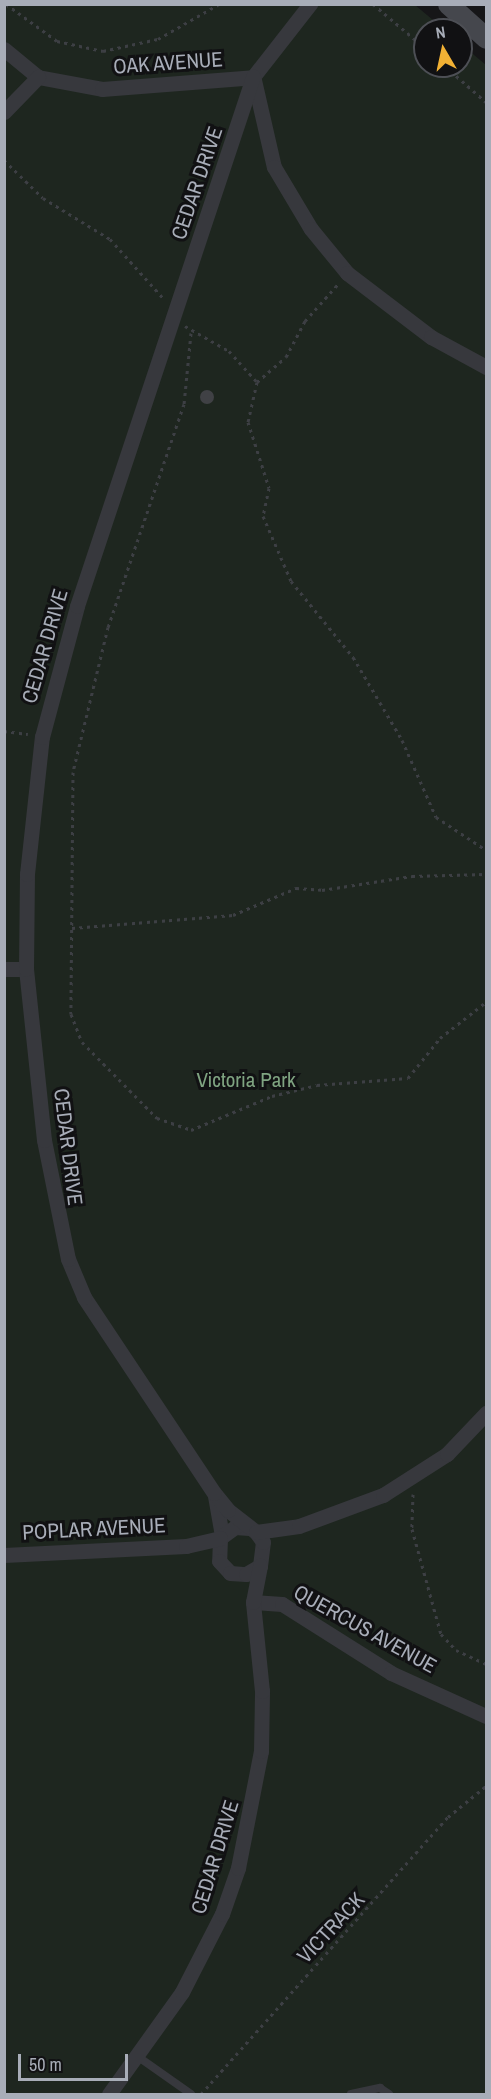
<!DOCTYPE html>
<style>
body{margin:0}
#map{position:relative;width:491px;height:2099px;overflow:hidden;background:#161618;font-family:"Archivo Narrow",sans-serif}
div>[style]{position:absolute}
.green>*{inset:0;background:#1e261f}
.building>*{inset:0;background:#404145}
.round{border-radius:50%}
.path>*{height:3px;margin-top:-1.5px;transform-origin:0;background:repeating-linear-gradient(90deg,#3d3f44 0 3px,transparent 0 7.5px)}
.lane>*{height:8px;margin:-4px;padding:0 4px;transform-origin:4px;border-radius:4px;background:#37383d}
.street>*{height:15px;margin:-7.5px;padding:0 7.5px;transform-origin:7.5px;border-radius:7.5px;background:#37383d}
.secondary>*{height:21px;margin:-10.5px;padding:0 10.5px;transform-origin:10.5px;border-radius:10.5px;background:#45474d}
span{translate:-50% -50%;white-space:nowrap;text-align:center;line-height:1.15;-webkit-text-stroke:6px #111113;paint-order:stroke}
.street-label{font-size:21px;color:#a8adb8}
.park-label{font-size:21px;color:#7fa381}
.frame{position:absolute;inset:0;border:6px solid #a8adb8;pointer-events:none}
.north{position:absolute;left:413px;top:18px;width:60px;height:60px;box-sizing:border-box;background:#111113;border:2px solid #4d4f55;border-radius:50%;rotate:351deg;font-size:16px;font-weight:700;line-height:24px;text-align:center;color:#a8adb8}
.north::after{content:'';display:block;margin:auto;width:21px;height:27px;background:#f2b134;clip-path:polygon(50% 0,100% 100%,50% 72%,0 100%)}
.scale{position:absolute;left:18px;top:2054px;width:110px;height:27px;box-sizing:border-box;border:3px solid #a8adb8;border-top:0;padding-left:8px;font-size:18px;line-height:21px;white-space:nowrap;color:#a8adb8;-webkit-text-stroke:4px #111113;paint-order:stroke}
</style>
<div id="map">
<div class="green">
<div style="clip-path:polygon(5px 5px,415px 5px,445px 30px,425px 30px,425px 66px,461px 66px,461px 44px,486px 65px,486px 2094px,5px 2094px)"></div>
</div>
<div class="building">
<div class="round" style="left:200px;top:390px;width:14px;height:14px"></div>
</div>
<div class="path">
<div style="left:6px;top:4px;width:63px;rotate:36deg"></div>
<div style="left:57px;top:41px;width:47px;rotate:12.3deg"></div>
<div style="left:103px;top:51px;width:56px;rotate:-12.3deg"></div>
<div style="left:158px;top:39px;width:70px;rotate:-29.8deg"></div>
<div style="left:373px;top:4px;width:68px;rotate:40.2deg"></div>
<div style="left:445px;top:66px;width:55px;rotate:41.3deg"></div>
<div style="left:4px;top:160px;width:54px;rotate:44.3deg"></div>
<div style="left:43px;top:198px;width:79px;rotate:31.5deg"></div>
<div style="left:110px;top:239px;width:81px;rotate:48deg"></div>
<div style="left:185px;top:326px;width:51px;rotate:29.6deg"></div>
<div style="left:229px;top:351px;width:42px;rotate:47.9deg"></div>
<div style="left:257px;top:382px;width:41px;rotate:102.7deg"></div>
<div style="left:248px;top:422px;width:69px;rotate:72.3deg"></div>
<div style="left:269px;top:488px;width:29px;rotate:102deg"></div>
<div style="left:263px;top:516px;width:71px;rotate:66.7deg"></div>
<div style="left:291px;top:581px;width:98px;rotate:50.8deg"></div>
<div style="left:353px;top:657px;width:96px;rotate:59.4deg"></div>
<div style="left:402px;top:740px;width:84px;rotate:66.2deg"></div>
<div style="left:436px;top:817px;width:60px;rotate:33.4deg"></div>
<div style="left:191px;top:333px;width:71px;rotate:95.6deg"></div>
<div style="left:184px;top:404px;width:236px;rotate:108.8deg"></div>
<div style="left:108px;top:627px;width:149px;rotate:103.6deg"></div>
<div style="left:73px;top:772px;width:242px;rotate:90.5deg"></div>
<div style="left:71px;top:1014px;width:30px;rotate:69deg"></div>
<div style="left:82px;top:1042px;width:107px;rotate:45.4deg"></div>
<div style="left:157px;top:1118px;width:36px;rotate:19deg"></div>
<div style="left:191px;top:1130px;width:88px;rotate:-22.8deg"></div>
<div style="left:272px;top:1096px;width:46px;rotate:-13.7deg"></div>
<div style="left:317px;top:1085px;width:91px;rotate:-4.4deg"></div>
<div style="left:408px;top:1078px;width:51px;rotate:-51.3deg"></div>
<div style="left:440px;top:1038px;width:58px;rotate:-38deg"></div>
<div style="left:257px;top:382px;width:38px;rotate:-41deg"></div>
<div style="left:286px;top:357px;width:41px;rotate:-62.2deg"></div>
<div style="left:305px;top:321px;width:51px;rotate:-48.2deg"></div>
<div style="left:4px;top:731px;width:24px;rotate:7deg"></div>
<div style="left:72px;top:928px;width:162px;rotate:-4.6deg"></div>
<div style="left:233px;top:915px;width:69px;rotate:-23.2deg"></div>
<div style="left:296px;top:888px;width:26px;rotate:4deg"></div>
<div style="left:322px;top:890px;width:91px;rotate:-8.8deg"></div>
<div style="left:412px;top:876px;width:74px;rotate:-1.5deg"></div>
<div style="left:413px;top:1494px;width:35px;rotate:92deg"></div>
<div style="left:412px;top:1529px;width:109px;rotate:74.6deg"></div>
<div style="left:441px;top:1634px;width:22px;rotate:47deg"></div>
<div style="left:456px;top:1650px;width:33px;rotate:25deg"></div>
<div style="left:201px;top:2094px;width:371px;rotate:-48.3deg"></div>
<div style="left:448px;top:1817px;width:49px;rotate:-39.2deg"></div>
</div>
<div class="lane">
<div style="left:137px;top:2056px;width:66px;rotate:35.1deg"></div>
<div style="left:351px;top:2094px;width:30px;rotate:-12deg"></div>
<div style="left:380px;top:2088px;width:11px;rotate:34deg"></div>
</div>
<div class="street">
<div style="left:4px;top:49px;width:44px;rotate:39.5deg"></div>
<div style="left:38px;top:77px;width:65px;rotate:10.6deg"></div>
<div style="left:102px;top:89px;width:151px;rotate:-4.5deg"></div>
<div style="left:253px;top:77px;width:93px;rotate:-52deg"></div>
<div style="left:254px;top:80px;width:89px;rotate:77.1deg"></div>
<div style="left:274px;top:167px;width:72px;rotate:59.2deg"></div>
<div style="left:311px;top:229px;width:57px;rotate:50.7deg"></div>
<div style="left:347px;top:273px;width:106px;rotate:37.3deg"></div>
<div style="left:431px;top:337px;width:63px;rotate:28.6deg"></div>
<div style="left:4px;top:112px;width:49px;rotate:-45.8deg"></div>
<div style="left:4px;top:969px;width:22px"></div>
<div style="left:215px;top:1496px;width:40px;rotate:80deg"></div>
<div style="left:249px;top:1528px;width:14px;rotate:-176deg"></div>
<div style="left:235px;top:1527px;width:19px;rotate:144deg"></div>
<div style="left:220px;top:1538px;width:23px;rotate:92deg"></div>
<div style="left:219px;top:1561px;width:16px;rotate:47deg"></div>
<div style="left:230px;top:1573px;width:16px;rotate:4deg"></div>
<div style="left:246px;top:1574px;width:16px;rotate:-30deg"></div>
<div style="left:260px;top:1566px;width:24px;rotate:-83deg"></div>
<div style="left:263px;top:1542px;width:12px;rotate:-125deg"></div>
<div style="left:256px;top:1532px;width:36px;rotate:-142deg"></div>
<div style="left:228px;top:1510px;width:22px;rotate:-129deg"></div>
<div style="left:214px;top:1493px;width:235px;rotate:-123.6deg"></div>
<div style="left:84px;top:1297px;width:41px;rotate:-112.8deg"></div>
<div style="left:68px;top:1259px;width:121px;rotate:-101.4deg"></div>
<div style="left:44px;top:1140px;width:172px;rotate:-96deg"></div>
<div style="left:26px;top:969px;width:95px;rotate:-89.4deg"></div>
<div style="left:27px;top:874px;width:138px;rotate:-83.8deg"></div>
<div style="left:42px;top:737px;width:136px;rotate:-75deg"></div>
<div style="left:77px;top:606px;width:558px;rotate:-71.6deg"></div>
<div style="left:256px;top:1532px;width:43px;rotate:-7.9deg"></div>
<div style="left:299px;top:1526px;width:90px;rotate:-20.3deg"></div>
<div style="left:383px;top:1495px;width:76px;rotate:-32.6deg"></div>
<div style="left:447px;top:1454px;width:57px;rotate:-46.4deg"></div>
<div style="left:4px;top:1555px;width:182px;rotate:-2.8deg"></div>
<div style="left:186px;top:1546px;width:35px;rotate:-13deg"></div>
<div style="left:253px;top:1602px;width:29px;rotate:4deg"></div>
<div style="left:282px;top:1604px;width:129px;rotate:32.3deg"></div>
<div style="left:391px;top:1673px;width:104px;rotate:24.4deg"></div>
<div style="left:109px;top:2094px;width:125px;rotate:-54.4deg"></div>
<div style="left:182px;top:1992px;width:88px;rotate:-62.9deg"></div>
<div style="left:222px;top:1914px;width:49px;rotate:-70.8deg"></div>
<div style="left:238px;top:1868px;width:119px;rotate:-78.9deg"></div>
<div style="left:261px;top:1751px;width:60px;rotate:-89deg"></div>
<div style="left:262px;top:1691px;width:89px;rotate:-95.8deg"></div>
<div style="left:253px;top:1602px;width:37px;rotate:-79deg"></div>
</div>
<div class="secondary">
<div style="left:448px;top:4px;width:51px;rotate:41.8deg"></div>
</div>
<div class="street-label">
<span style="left:168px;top:63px;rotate:-4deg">OAK AVENUE</span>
<span style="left:197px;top:183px;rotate:-71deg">CEDAR DRIVE</span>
<span style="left:45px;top:646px;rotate:-74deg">CEDAR DRIVE</span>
<span style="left:68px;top:1147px;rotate:83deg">CEDAR DRIVE</span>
<span style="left:94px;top:1529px;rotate:-3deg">POPLAR AVENUE</span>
<span style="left:365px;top:1629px;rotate:29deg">QUERCUS AVENUE</span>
<span style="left:215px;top:1857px;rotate:-73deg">CEDAR DRIVE</span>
<span style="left:331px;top:1928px;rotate:-47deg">VICTRACK</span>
</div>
<div class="park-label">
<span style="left:246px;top:1080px">Victoria Park</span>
</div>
<div class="frame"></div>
<div class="north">N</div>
<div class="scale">50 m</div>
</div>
